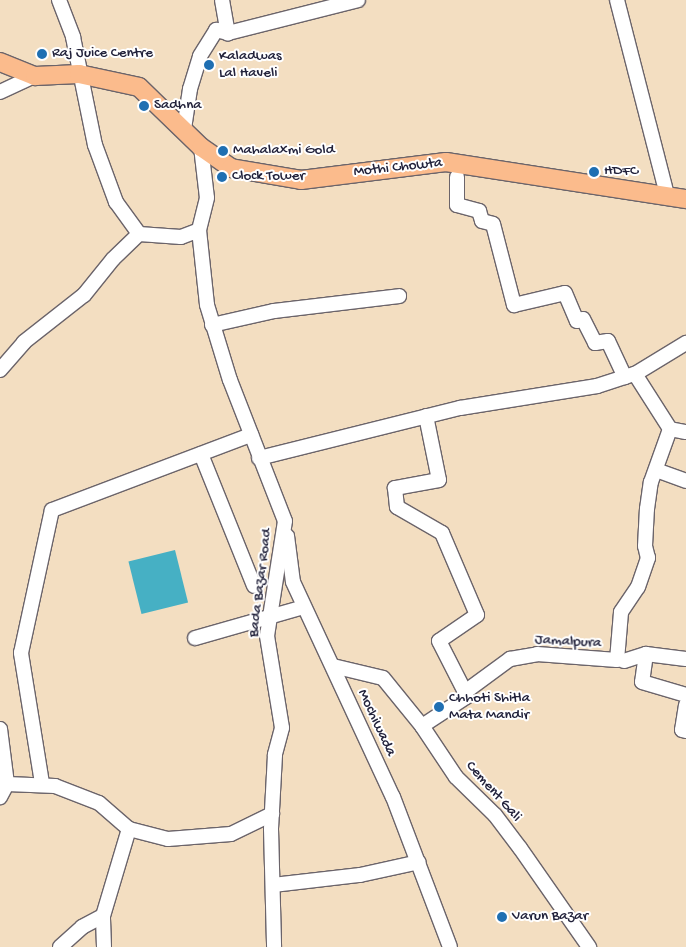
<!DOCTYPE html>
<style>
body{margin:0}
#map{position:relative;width:686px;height:947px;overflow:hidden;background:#f3dec1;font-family:"Gochi Hand",sans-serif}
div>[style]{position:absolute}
.water>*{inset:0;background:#46b0c4;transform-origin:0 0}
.roads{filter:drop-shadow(1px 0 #6b646a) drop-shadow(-1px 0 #6b646a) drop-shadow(0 1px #6b646a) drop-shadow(0 -1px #6b646a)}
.minor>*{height:14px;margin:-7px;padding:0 7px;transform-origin:7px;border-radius:7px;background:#fff}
.major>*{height:18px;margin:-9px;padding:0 9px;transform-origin:9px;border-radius:9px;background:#fbbb8c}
.dots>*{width:14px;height:14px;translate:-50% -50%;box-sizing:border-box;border:2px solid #fff;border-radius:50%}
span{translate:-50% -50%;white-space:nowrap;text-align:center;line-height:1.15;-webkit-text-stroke:4px #fff;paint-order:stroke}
.poi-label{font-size:15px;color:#22223b}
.left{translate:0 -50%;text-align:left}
.street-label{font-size:15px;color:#22223b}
</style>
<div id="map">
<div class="water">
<div style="left:175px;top:550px;width:54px;height:48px;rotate:76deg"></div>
</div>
<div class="roads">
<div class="minor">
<div style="left:59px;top:0;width:40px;rotate:69deg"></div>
<div style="left:73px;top:37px;width:110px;rotate:78.5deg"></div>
<div style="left:95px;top:145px;width:61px;rotate:69.8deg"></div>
<div style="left:116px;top:202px;width:39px;rotate:54deg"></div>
<div style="left:222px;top:0;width:34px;rotate:80deg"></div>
<div style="left:617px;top:0;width:204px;rotate:75.6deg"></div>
<div style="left:0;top:92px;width:38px;rotate:-25deg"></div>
<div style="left:184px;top:129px;width:40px;rotate:-81.5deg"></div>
<div style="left:190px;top:89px;width:34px;rotate:-73deg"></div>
<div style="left:200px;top:56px;width:31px;rotate:-58deg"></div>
<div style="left:216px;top:30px;width:12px;rotate:14deg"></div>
<div style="left:228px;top:33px;width:134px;rotate:-14.2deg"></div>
<div style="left:201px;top:147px;width:51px;rotate:83.3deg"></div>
<div style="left:207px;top:198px;width:33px;rotate:104deg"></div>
<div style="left:199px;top:230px;width:75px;rotate:83.9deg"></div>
<div style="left:207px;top:305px;width:78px;rotate:73deg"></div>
<div style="left:230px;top:380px;width:151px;rotate:68.7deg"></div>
<div style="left:285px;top:521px;width:116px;rotate:98.9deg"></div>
<div style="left:267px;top:636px;width:93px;rotate:80.7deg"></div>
<div style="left:282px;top:728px;width:28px;rotate:105deg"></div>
<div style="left:275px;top:755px;width:74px;rotate:93.1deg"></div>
<div style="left:271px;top:829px;width:118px;rotate:88.5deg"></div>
<div style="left:457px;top:177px;width:28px;rotate:90deg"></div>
<div style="left:457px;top:205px;width:23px;rotate:15deg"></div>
<div style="left:479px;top:211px;width:10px;rotate:73deg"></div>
<div style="left:482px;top:221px;width:11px;rotate:15deg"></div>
<div style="left:493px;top:224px;width:84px;rotate:75.5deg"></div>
<div style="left:514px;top:305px;width:52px;rotate:-13.2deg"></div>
<div style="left:565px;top:293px;width:30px;rotate:67deg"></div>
<div style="left:577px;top:321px;width:6px;rotate:-18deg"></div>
<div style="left:583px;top:319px;width:27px;rotate:63deg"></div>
<div style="left:595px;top:343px;width:13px;rotate:-9deg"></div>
<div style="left:608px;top:341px;width:40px;rotate:65deg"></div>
<div style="left:212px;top:325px;width:64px;rotate:-12.7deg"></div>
<div style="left:274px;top:311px;width:126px;rotate:-6.8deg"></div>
<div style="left:0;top:370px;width:37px;rotate:-49deg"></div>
<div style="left:24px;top:342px;width:76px;rotate:-38.1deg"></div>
<div style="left:84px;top:295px;width:46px;rotate:-51.1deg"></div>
<div style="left:113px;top:259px;width:36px;rotate:-44deg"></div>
<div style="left:139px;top:234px;width:42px;rotate:4.1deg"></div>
<div style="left:181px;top:237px;width:19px;rotate:-21deg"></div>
<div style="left:635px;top:374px;width:65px;rotate:57.5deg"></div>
<div style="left:670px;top:429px;width:16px;rotate:11deg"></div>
<div style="left:426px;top:416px;width:65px;rotate:78.5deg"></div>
<div style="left:439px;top:480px;width:45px;rotate:169.7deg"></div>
<div style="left:395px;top:488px;width:19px;rotate:84deg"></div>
<div style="left:397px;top:507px;width:52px;rotate:30deg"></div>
<div style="left:442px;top:533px;width:89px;rotate:66.9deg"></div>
<div style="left:477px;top:615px;width:46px;rotate:145.6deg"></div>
<div style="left:439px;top:641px;width:57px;rotate:63deg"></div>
<div style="left:201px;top:454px;width:142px;rotate:68.1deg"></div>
<div style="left:259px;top:458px;width:207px;rotate:-14deg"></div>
<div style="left:460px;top:408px;width:139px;rotate:-9.1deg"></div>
<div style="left:597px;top:386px;width:40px;rotate:-18deg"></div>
<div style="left:635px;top:374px;width:60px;rotate:-31.3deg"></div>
<div style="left:656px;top:470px;width:32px;rotate:20deg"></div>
<div style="left:287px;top:536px;width:46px;rotate:82.6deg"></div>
<div style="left:293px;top:582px;width:237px;rotate:65.1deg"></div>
<div style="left:393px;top:797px;width:160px;rotate:69.2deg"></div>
<div style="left:195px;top:638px;width:113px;rotate:-15.9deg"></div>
<div style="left:646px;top:654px;width:28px;rotate:98deg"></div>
<div style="left:642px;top:682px;width:46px;rotate:16.5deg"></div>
<div style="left:624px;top:661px;width:23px;rotate:-18deg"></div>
<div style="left:646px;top:654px;width:40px;rotate:7.1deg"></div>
<div style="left:333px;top:666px;width:51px;rotate:13.5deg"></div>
<div style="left:383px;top:678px;width:62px;rotate:50.9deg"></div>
<div style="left:422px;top:726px;width:61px;rotate:56.3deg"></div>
<div style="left:456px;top:777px;width:54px;rotate:44.3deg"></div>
<div style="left:495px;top:815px;width:41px;rotate:52.9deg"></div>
<div style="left:520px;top:848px;width:121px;rotate:55.1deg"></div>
<div style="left:686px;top:705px;width:25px;rotate:99deg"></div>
<div style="left:682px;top:730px;width:4px;rotate:14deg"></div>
<div style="left:422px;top:726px;width:53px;rotate:-33.4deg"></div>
<div style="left:466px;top:697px;width:5px;rotate:-101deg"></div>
<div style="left:465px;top:692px;width:56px;rotate:-36.3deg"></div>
<div style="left:510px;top:659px;width:27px;rotate:-10deg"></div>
<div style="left:537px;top:654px;width:80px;rotate:4.3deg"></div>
<div style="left:617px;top:660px;width:48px;rotate:-85.2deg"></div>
<div style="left:621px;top:612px;width:30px;rotate:-56deg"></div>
<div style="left:638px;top:587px;width:31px;rotate:-71deg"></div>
<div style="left:648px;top:558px;width:12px;rotate:-104deg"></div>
<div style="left:645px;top:546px;width:37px;rotate:-87deg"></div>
<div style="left:647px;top:509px;width:27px;rotate:-82deg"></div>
<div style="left:651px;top:482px;width:56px;rotate:-70.3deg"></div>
<div style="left:0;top:729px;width:55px;rotate:82.7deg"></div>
<div style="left:7px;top:784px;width:15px;rotate:118deg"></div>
<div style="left:42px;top:783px;width:132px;rotate:-99.2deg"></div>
<div style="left:21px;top:653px;width:146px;rotate:-77.8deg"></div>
<div style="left:52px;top:510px;width:213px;rotate:-20.7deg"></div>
<div style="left:7px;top:784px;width:48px;rotate:2.4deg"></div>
<div style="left:55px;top:786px;width:47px;rotate:21.1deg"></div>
<div style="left:99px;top:803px;width:40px;rotate:41deg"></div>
<div style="left:129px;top:829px;width:40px;rotate:14.4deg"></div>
<div style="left:168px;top:839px;width:63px;rotate:-4.5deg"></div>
<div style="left:231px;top:834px;width:46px;rotate:-26deg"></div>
<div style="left:273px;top:885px;width:88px;rotate:-6.6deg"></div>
<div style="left:360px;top:875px;width:60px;rotate:-12.4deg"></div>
<div style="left:60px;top:947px;width:30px;rotate:-42deg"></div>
<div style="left:82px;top:927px;width:24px;rotate:-28deg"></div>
<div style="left:104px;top:947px;width:31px;rotate:-92deg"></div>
<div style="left:103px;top:916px;width:91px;rotate:-73.4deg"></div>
</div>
<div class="major">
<div style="left:0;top:62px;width:38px;rotate:22deg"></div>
<div style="left:35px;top:76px;width:44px;rotate:-2.6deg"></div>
<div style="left:79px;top:74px;width:61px;rotate:12.2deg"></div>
<div style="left:139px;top:87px;width:86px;rotate:44.1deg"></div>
<div style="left:201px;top:147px;width:37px;rotate:35deg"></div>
<div style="left:231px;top:168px;width:71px;rotate:9.7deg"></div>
<div style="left:301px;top:180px;width:146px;rotate:-7.1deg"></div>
<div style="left:446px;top:162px;width:243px;rotate:8.8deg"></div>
</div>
</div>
<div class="dots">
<div style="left:42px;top:54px;background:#1f6fb2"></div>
<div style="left:209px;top:65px;background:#1f6fb2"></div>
<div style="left:144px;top:106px;background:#1f6fb2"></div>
<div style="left:223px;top:151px;background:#1f6fb2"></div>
<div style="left:594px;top:172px;background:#1f6fb2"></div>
<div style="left:222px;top:177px;background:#1f6fb2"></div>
<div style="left:439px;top:707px;background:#1f6fb2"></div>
<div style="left:502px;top:917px;background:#1f6fb2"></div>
</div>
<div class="poi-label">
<span class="left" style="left:52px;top:54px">Raj Juice Centre</span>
<span class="left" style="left:219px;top:65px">Kaladwas<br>Lal Haveli</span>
<span class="left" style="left:154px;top:106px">Sadhna</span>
<span class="left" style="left:233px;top:151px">Mahalaxmi Gold</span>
<span class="left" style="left:604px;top:172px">HDFC</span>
<span class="left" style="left:232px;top:177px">Clock Tower</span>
<span class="left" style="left:449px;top:707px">Chhoti Shitla<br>Mata Mandir</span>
<span class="left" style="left:512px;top:917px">Varun Bazar</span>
</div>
<div class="street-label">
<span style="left:398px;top:168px;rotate:-6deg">Mothi Chowta</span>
<span style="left:261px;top:583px;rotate:-83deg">Bada Bazar Road</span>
<span style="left:568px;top:642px;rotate:3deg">Jamalpura</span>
<span style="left:376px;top:723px;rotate:65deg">Mochiwada</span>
<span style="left:493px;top:792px;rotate:48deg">Cement Gali</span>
</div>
</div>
